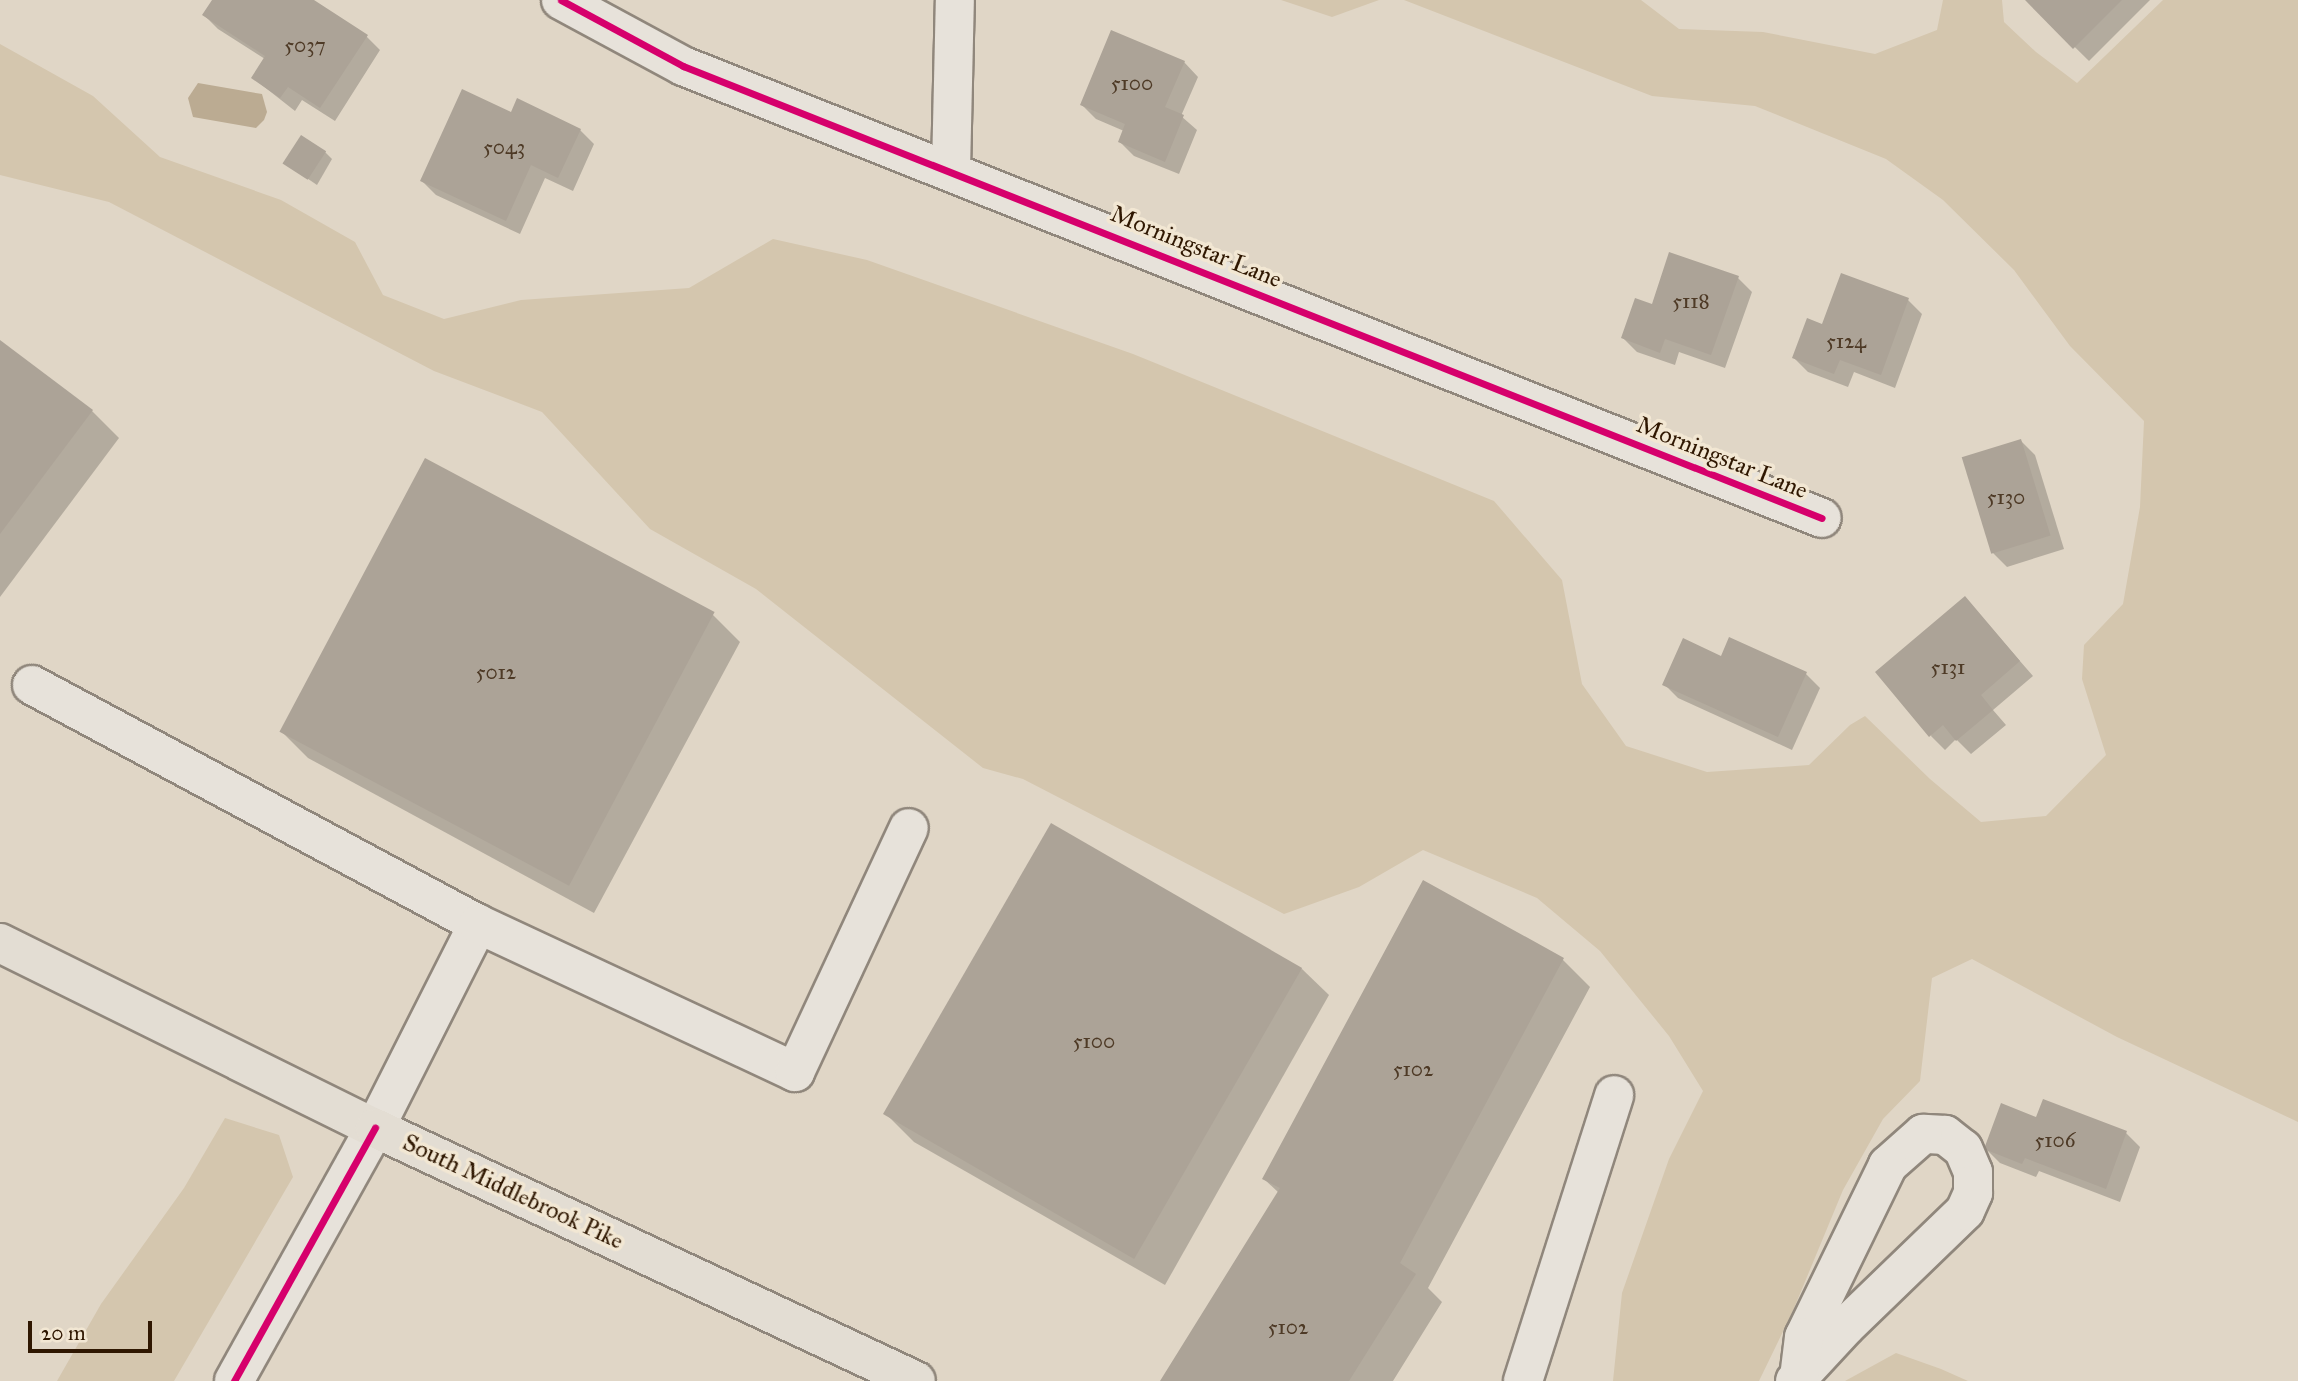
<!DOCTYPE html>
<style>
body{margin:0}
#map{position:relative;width:2298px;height:1381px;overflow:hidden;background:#e0d6c6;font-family:"IM FELL Great Primer",serif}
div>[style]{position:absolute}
.green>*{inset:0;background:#d4c6ae}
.water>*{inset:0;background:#bbab92}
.shadow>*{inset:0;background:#0003}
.building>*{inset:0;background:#aca397;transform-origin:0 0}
.roads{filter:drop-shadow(2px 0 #90877c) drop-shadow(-2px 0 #90877c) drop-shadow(0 2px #90877c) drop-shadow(0 -2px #90877c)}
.minor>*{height:38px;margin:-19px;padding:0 19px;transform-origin:19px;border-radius:19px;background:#e7e2da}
.major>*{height:38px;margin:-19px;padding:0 19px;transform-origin:19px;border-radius:19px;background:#e3ddd3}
.cycleway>*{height:7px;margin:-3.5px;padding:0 3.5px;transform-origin:3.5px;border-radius:3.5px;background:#d6006c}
span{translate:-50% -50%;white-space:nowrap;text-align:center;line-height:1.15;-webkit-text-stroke:7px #f2e7d3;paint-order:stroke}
.number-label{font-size:21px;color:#4e3a26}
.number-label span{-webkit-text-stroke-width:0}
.street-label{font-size:24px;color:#2f1701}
.scale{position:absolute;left:28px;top:1321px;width:124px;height:32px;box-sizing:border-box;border:4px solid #2f1701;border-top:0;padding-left:9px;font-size:21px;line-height:24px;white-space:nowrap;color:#2f1701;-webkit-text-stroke:5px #f2e7d3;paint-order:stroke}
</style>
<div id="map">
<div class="green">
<div style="clip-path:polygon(1281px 0,1379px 0,1332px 17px)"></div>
<div style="clip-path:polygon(1404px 0,1641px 0,1679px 29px,1763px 32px,1875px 54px,1937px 30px,1943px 0,2002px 0,2004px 22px,2036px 52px,2077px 83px,2163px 0,2298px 0,2298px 1122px,2117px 1037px,1972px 959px,1932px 978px,1920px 1081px,1883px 1119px,1843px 1190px,1792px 1313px,1759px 1381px,1613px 1381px,1622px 1293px,1669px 1159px,1703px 1091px,1669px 1036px,1600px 951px,1537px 898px,1423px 850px,1359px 887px,1284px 914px,1023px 779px,983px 768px,756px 589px,650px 529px,542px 412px,434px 371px,109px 202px,0 175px,0 44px,93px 96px,160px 157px,281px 200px,355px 242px,383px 295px,444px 319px,521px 300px,689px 288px,773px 239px,867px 260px,1133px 354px,1494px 501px,1562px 580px,1582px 684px,1626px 746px,1707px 772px,1809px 765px,1850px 725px,1865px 716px,1930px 779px,1981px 822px,2046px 816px,2106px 755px,2082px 679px,2084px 645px,2123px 604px,2140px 507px,2144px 421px,2070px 346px,2014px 270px,1943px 200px,1886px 159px,1755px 106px,1652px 96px)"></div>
<div style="clip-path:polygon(225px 1118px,279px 1135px,293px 1177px,174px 1381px,57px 1381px,101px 1304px,184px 1188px)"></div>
<div style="clip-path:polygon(1896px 1353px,1941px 1369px,1968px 1381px,1845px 1381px)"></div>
</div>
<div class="water">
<div style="clip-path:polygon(198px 83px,262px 94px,267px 112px,264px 120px,256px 128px,193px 117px,188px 98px)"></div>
</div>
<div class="shadow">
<div style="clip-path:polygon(214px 0,311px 0,366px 36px,380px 50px,335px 121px,302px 100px,295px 111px,253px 78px,265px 59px,218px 29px,204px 15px)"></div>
<div style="clip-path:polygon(2027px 0,2150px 0,2089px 61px)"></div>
<div style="clip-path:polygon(1184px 62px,1198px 77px,1181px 116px,1197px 130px,1179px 174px,1134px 156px,1120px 142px,1124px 131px,1096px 119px,1082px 105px)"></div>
<div style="clip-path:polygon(512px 114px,580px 130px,594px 144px,573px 191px,545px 178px,520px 234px,436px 195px,422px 181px)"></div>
<div style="clip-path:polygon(325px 152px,332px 159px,317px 185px,286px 164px)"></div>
<div style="clip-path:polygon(1738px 278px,1752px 292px,1725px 368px,1679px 352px,1675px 365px,1637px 352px,1623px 338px,1653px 306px)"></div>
<div style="clip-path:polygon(1908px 300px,1922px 314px,1895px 388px,1854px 372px,1848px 387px,1808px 372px,1794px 358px)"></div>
<div style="clip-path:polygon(0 342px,92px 411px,119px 438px,0 597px)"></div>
<div style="clip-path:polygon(2021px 441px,2035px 455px,2064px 549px,2007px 567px,1993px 553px)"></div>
<div style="clip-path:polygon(1965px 598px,2033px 676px,1993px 710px,2006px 725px,1971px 754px,1956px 739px,1945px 750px,1931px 736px)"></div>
<div style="clip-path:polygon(713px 615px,740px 642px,594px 913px,308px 758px,281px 731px)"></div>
<div style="clip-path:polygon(1722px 658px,1806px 674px,1820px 688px,1792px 750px,1678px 698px,1664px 684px)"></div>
<div style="clip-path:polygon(1423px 882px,1563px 960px,1590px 987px,1428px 1288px,1442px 1302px,1393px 1381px,1162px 1381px,1279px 1193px,1264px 1179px)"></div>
<div style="clip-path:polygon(1302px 969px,1329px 995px,1165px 1285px,914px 1142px,887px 1115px)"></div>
<div style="clip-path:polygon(2037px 1119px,2126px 1133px,2140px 1147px,2120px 1202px,2039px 1171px,2036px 1177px,2000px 1163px,1986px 1149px)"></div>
</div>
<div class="building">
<div style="clip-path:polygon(212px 0,314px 0,368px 35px,320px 108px,288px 87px,280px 98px,251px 78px,265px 56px,202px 15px)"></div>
<div style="clip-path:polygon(2025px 0,2122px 0,2073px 49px)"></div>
<div style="clip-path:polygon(1111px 30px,1185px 61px,1165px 107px,1184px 115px,1165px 162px,1118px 142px,1125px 124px,1080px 105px)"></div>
<div style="clip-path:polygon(462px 89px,511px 112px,517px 98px,581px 129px,558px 178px,531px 165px,506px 221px,420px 181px)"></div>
<div style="left:301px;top:135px;width:30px;height:34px;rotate:33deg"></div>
<div style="clip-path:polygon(1669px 252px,1739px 276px,1711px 355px,1665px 339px,1660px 353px,1621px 338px,1635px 298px,1652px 304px)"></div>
<div style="clip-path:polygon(1841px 273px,1909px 298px,1881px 375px,1840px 360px,1834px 374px,1792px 358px,1807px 318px,1822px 324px)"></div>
<div style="clip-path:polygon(0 340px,93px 410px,0 534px)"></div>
<div style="left:2021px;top:439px;width:101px;height:62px;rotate:73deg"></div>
<div style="left:425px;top:458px;width:328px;height:310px;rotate:28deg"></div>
<div style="clip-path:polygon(1965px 596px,2020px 661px,1981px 695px,1993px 710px,1956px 741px,1943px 725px,1929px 737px,1875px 672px)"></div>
<div style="clip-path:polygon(1729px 637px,1807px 672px,1778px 737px,1662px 685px,1683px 638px,1721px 656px)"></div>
<div style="left:1051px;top:823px;width:290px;height:336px;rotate:30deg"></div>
<div style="clip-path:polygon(1423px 880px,1564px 958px,1400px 1263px,1416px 1274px,1349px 1381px,1160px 1381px,1280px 1188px,1262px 1179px)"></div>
<div style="clip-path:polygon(2043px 1099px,2127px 1131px,2106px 1189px,2025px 1158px,2022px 1164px,1984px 1149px,2001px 1103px,2036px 1117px)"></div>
</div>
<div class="roads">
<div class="minor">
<div style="left:561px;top:0;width:139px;rotate:28.4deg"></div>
<div style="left:683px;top:66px;width:1225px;rotate:21.65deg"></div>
<div style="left:951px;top:170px;width:170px;rotate:-88.7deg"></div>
<div style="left:32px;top:685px;width:506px;rotate:28.19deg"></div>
<div style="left:234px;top:1381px;width:290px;rotate:-60.9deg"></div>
<div style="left:375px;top:1128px;width:229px;rotate:-63.2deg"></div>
<div style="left:478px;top:924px;width:350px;rotate:25deg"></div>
<div style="left:795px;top:1072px;width:269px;rotate:-65deg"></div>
<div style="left:1523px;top:1381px;width:300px;rotate:-72.3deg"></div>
<div style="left:1795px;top:1381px;width:75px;rotate:-47.2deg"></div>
<div style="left:1846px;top:1326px;width:165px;rotate:-44deg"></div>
<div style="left:1965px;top:1211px;width:20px;rotate:-66deg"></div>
<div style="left:1973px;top:1193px;width:21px;rotate:-90deg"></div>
<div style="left:1973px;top:1172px;width:25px;rotate:-113deg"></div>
<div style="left:1963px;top:1149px;width:23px;rotate:-142deg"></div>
<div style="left:1945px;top:1135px;width:22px;rotate:-177deg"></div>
<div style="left:1923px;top:1134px;width:47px;rotate:138.5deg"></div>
<div style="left:1888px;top:1165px;width:191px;rotate:116deg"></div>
<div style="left:1804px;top:1337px;width:38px;rotate:97deg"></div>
</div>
<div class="major">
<div style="left:0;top:943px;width:418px;rotate:26.3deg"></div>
<div style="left:375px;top:1128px;width:597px;rotate:25.06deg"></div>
</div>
</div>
<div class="cycleway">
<div style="left:561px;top:0;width:139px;rotate:28.4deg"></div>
<div style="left:683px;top:66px;width:1225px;rotate:21.65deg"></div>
<div style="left:234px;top:1381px;width:290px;rotate:-60.9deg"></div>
</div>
<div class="number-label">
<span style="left:305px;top:45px">5037</span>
<span style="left:1132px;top:83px">5100</span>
<span style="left:504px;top:147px">5043</span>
<span style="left:1691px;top:301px">5118</span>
<span style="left:1846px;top:341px">5124</span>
<span style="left:2006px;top:497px">5130</span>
<span style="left:1948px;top:667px">5131</span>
<span style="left:496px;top:672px">5012</span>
<span style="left:1094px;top:1041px">5100</span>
<span style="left:1413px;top:1069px">5102</span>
<span style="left:2055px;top:1140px">5106</span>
<span style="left:1288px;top:1327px">5102</span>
</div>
<div class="street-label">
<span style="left:1196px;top:247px;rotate:22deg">Morningstar Lane</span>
<span style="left:1722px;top:458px;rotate:22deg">Morningstar Lane</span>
<span style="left:513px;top:1192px;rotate:25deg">South Middlebrook Pike</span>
</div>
<div class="scale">20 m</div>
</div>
